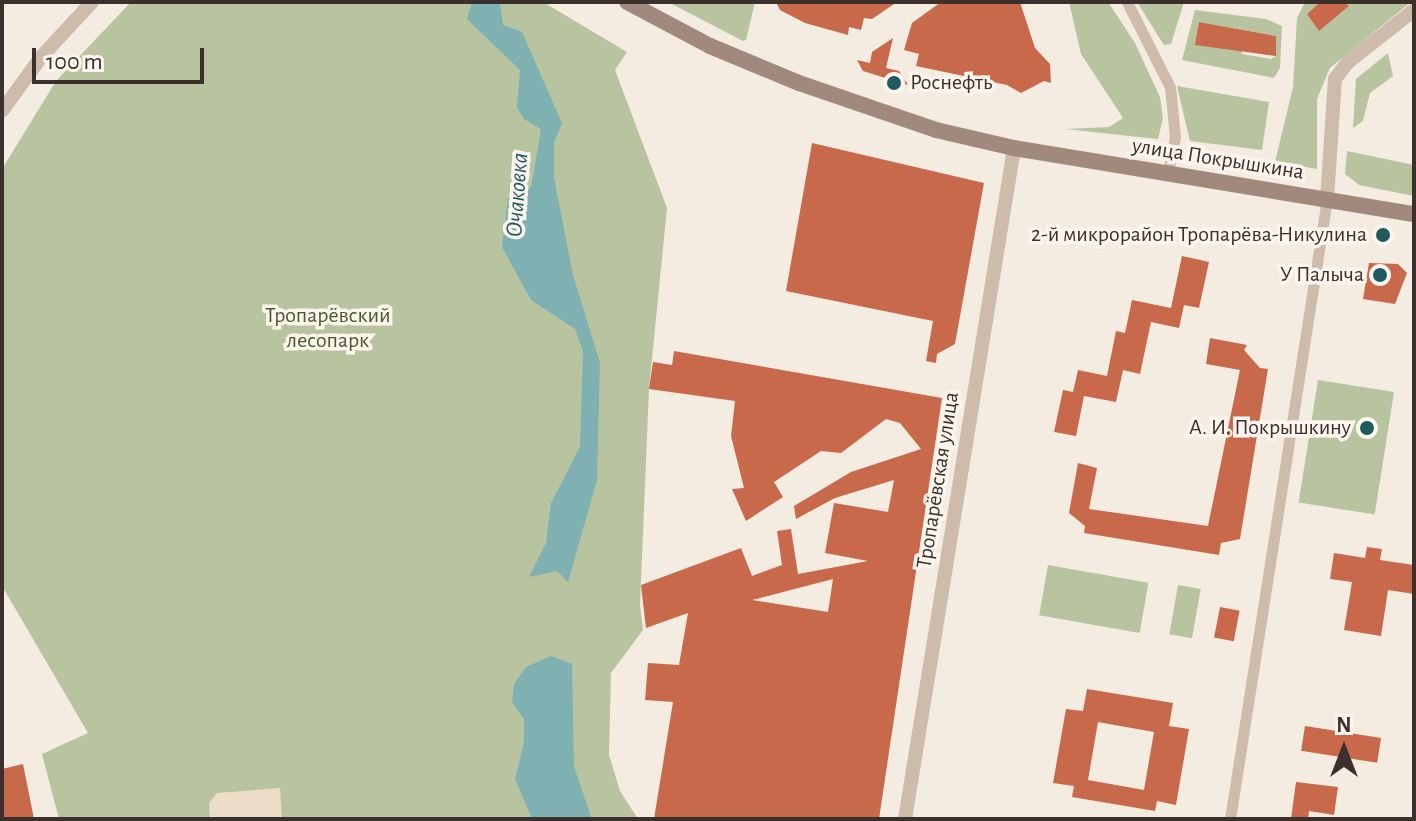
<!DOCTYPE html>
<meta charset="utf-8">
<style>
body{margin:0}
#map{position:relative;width:1416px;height:821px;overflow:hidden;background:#f4ebe1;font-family:"Alegreya Sans",sans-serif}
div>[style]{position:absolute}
.green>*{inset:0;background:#b8c4a0;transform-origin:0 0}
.plaza>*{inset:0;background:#ecdcc8}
.water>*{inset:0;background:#7fb0b2}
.building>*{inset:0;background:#c8694b;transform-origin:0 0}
.minor>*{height:11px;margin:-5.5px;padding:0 5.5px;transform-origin:5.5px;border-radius:5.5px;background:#cdbbac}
.tertiary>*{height:14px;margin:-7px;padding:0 7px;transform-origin:7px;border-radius:7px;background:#cdbbac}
.secondary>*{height:16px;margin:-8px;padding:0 8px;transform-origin:8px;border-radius:8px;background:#a18a7d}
.dots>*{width:22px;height:22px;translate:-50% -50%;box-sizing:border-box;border:4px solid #fbf5ee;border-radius:50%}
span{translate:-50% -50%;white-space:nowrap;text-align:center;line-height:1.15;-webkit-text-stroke:7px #fbf5ee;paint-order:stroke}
.poi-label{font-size:22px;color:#3b302b}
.left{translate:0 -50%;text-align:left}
.right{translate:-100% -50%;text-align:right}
.street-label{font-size:22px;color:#3b302b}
.park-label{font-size:22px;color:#4a5a2e}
.water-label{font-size:24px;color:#1f5a5e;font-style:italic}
.frame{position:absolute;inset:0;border:4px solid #3b302b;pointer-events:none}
.north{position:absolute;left:1304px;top:709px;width:80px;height:80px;-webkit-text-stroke:6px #fbf5ee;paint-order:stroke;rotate:0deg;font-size:22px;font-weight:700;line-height:32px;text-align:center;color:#3b302b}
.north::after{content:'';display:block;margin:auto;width:28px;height:36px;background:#3b302b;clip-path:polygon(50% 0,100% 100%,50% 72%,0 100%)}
.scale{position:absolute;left:32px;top:48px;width:172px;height:36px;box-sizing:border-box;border:4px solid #3b302b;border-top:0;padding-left:10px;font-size:24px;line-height:28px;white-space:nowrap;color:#3b302b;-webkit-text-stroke:6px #fbf5ee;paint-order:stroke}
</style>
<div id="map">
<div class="green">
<div style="clip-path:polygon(131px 2px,543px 2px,627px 52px,615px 70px,667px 208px,649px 389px,640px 605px,643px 630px,611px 673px,609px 755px,620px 791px,638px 819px,59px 819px,42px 754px,88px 733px,2px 586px,2px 169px,56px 81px)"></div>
<div style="clip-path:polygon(668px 2px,755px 2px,746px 40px,743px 41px)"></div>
<div style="clip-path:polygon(1069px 2px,1108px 2px,1135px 43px,1160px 97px,1163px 118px,1158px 139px,1065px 129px,1109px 127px,1123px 118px,1081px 54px)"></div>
<div style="clip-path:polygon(1137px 2px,1184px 2px,1171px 44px,1164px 45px)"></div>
<div style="clip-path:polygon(1305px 2px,1320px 2px,1307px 14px,1319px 30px,1348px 7px,1346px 2px,1411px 2px,1330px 68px,1317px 99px,1317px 169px,1275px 162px,1293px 87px,1297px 18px)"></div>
<div style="clip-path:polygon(evenodd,1195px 10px,1266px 19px,1282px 26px,1280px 68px,1274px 78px,1182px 60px,1195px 10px,1199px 22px,1276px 36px,1276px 56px,1271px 59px,1242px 54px,1242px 48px,1196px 45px,1199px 22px)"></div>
<div style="clip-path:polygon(1388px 53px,1393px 76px,1370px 93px,1363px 121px,1353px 128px,1356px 79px)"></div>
<div style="clip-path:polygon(1177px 86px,1269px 102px,1262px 150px,1190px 141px)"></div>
<div style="clip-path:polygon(1347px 151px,1414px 165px,1414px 196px,1359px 185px,1345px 174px)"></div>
<div style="left:1318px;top:380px;width:77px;height:124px;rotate:9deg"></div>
<div style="left:1048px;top:565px;width:102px;height:51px;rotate:10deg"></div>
<div style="left:1178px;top:585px;width:23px;height:50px;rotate:10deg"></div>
</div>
<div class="plaza">
<div style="clip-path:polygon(280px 788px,282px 819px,210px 819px,209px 803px,217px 793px)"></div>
</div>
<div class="water">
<div style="clip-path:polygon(472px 2px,500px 4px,503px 25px,522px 32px,562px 123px,554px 143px,554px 178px,573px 275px,600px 363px,597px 480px,568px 582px,557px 571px,529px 577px,546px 543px,551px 503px,580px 447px,583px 351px,575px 329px,531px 300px,502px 247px,508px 198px,531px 187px,541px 129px,524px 119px,517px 107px,520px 70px,467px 19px)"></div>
<div style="clip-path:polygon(551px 656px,572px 664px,574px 767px,592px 819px,532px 819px,515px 779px,524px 742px,524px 719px,512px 703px,514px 684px,526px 667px)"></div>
</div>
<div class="building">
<div style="clip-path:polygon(776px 2px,897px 2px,872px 19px,864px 18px,861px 30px,849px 27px,848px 35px,805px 23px,780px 10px)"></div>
<div style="clip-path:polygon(941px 2px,1020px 2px,1035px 48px,1050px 64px,1051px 83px,1044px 81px,1021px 93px,1007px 85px,916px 66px,919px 54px,904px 50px,912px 23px)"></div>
<div style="clip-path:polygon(1320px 2px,1344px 2px,1349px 6px,1319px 31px,1307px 14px)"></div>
<div style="clip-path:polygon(1199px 22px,1276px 36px,1276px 56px,1195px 45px)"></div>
<div style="clip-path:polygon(893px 38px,886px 68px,899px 71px,908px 85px,863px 71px,857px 60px,870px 63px,872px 52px)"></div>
<div style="clip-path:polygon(812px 143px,984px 183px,955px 344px,937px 354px,936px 363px,926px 361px,933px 321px,786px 291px)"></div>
<div style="clip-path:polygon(1182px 256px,1209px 262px,1199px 308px,1184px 305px,1179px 328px,1151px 322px,1140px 374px,1123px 370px,1116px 402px,1084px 396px,1076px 436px,1054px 432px,1063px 390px,1073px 392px,1078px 370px,1107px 376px,1116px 331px,1125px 333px,1132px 300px,1171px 308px)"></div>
<div style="clip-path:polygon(1369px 263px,1398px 264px,1407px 273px,1395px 304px,1363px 299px)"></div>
<div style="clip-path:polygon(1210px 338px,1247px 345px,1244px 350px,1260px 368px,1268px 369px,1240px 539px,1221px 543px,1219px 555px,1084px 533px,1085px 526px,1069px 513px,1078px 463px,1097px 468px,1089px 509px,1208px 526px,1240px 370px,1206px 364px)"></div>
<div style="clip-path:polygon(evenodd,674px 351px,942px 398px,879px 819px,654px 819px,673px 702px,645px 700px,648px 663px,679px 665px,688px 613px,646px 628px,641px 585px,741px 548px,752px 576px,782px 565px,777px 531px,791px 529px,798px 574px,868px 561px,825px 553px,834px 503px,888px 512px,894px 480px,835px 498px,796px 519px,794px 506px,851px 472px,921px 449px,900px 423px,886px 419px,841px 453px,821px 451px,774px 482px,783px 497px,746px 521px,732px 489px,744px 488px,731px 436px,735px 401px,649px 389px,653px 362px,672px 365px,674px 351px,833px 579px,828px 612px,752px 600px,833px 579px)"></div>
<div style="clip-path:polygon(1367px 547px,1382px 549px,1380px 560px,1414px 565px,1414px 594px,1388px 590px,1381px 636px,1344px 630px,1352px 582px,1330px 579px,1334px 553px,1365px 558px)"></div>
<div style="left:1220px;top:607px;width:20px;height:31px;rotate:11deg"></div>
<div style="clip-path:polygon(evenodd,1087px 689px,1173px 703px,1169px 726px,1189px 729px,1176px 805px,1157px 801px,1155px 811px,1072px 797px,1074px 786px,1053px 783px,1066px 709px,1083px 711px,1087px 689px,1098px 722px,1154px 732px,1144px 790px,1088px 780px,1098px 722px)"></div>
<div style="left:1305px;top:726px;width:77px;height:25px;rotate:9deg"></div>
<div style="clip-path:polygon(23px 764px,34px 819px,2px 819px,2px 769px)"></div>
<div style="clip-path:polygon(1296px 782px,1338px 787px,1334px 815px,1309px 811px,1308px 819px,1291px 819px)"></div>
</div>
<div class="minor">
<div style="left:1127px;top:2px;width:95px;rotate:63.2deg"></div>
<div style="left:1170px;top:87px;width:50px;rotate:84.3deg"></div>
<div style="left:1175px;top:137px;width:38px;rotate:101deg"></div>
<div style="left:1230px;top:819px;width:628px;rotate:-81.11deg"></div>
</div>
<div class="tertiary">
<div style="left:2px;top:111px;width:68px;rotate:-54deg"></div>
<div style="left:42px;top:56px;width:74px;rotate:-47.2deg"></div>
<div style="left:1327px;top:199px;width:120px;rotate:-86.2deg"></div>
<div style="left:1335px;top:79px;width:20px;rotate:-53deg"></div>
<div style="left:1347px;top:63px;width:85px;rotate:-38.3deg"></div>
<div style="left:905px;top:819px;width:680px;rotate:-80.77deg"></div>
</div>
<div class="secondary">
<div style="left:627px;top:2px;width:94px;rotate:27.9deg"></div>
<div style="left:710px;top:46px;width:96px;rotate:22.6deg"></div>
<div style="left:799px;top:83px;width:145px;rotate:18.9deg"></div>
<div style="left:936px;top:130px;width:80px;rotate:13deg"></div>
<div style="left:1014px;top:148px;width:405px;rotate:9.4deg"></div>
</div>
<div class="dots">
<div style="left:894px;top:83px;background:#1f5a5e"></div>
<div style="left:1383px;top:235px;background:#1f5a5e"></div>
<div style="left:1380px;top:275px;background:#1f5a5e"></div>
<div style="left:1367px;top:428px;background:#1f5a5e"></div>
</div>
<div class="poi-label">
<span class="left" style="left:910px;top:83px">Роснефть</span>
<span class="right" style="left:1367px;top:235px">2-й микрорайон Тропарёва-Никулина</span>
<span class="right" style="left:1364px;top:275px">У Палыча</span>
<span class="right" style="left:1351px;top:428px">А. И. Покрышкину</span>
</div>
<div class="street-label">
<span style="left:1218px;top:159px;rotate:9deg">улица Покрышкина</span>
<span style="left:938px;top:480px;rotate:-81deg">Тропарёвская улица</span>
</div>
<div class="park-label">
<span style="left:328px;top:328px">Тропарёвский<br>лесопарк</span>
</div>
<div class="water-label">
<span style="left:518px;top:195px;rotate:-86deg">Очаковка</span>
</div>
<div class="frame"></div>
<div class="north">N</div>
<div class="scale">100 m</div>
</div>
